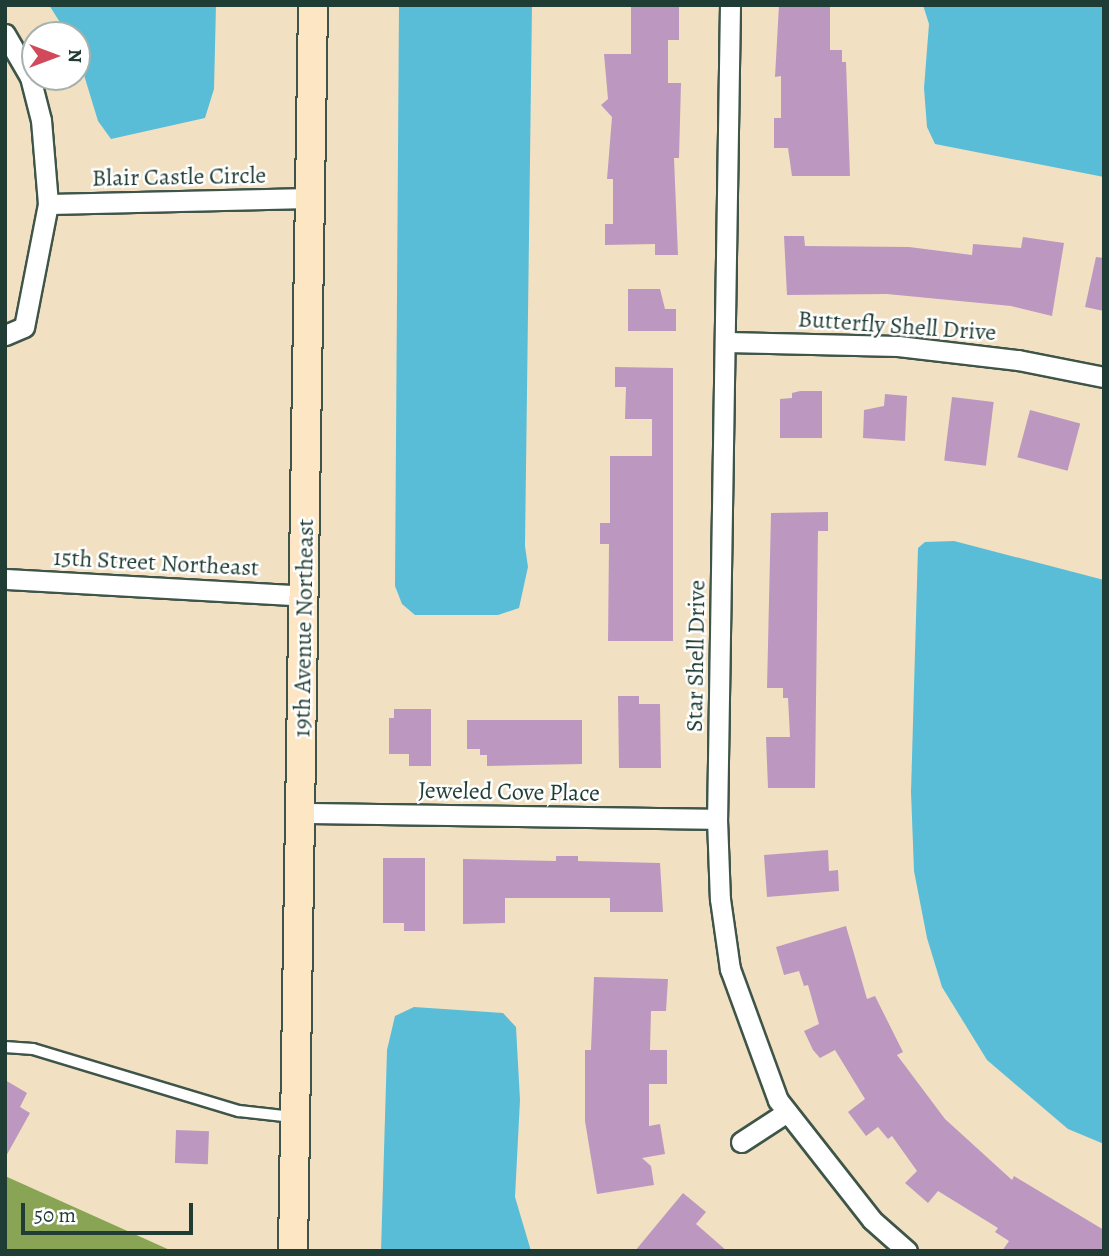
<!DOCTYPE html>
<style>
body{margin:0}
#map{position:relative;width:1109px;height:1256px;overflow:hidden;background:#f2e0c2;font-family:Alegreya,serif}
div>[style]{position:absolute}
.forest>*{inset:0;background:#8aa456}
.water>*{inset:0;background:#59bdd8}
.building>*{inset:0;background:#bc98c1;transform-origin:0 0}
.roads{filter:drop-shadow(2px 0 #3f5549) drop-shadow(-2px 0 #3f5549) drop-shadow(0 2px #3f5549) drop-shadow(0 -2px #3f5549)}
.lane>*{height:10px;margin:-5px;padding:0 5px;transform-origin:5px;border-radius:5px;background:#fff}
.street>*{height:19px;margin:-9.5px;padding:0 9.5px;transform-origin:9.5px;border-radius:9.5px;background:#fff}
.secondary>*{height:28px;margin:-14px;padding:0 14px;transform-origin:14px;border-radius:14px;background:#fce6c4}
span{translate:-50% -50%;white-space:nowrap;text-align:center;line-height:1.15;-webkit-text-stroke:5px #fff;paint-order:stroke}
.street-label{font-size:24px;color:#1f3d34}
.frame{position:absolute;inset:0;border:7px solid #1f3d34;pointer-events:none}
.north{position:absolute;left:21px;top:21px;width:70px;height:70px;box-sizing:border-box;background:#fff;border:2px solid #a5b1ae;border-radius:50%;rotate:90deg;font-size:19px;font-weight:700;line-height:28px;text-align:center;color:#1f3d34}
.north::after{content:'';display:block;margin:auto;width:24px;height:32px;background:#d1495b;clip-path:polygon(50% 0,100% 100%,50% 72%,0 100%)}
.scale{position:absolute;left:21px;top:1203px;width:172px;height:32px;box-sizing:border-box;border:4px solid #1f3d34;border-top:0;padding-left:9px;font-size:21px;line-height:24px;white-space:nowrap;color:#1f3d34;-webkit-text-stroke:5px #fff;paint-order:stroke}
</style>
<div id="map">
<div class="forest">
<div style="clip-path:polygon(5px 1176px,172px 1251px,5px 1251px)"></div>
</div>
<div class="water">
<div style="clip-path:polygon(49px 5px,216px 5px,214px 89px,205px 118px,111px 139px,98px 121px,77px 52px,77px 35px,68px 35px)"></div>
<div style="clip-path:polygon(399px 5px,532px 5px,525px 546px,528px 567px,519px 608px,498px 615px,415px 615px,402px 604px,395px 586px)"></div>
<div style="clip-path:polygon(923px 5px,1104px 5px,1104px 177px,935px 144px,927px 127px,924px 88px,929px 24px)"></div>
<div style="clip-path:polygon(954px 541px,1104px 580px,1104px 1144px,1068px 1129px,987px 1060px,942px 987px,927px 938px,914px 871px,911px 792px,918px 548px,925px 542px)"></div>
<div style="clip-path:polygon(414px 1007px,503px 1013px,516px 1027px,520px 1100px,515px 1197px,531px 1251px,381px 1251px,387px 1050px,395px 1016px)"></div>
</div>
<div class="building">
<div style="clip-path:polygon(631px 5px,679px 5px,679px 40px,668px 40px,668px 83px,681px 83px,679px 158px,674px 158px,678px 255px,655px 255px,655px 244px,605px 245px,605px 224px,613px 224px,613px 179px,607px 179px,612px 117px,601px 105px,608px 99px,604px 54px,631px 54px)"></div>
<div style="clip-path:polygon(779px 5px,830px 5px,830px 50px,842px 50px,842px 62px,846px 62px,850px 176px,792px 176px,788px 148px,774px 148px,774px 118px,781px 118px,781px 76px,775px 77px)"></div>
<div style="clip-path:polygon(784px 236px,804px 236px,805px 246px,909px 247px,972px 255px,973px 244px,1021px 248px,1023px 237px,1064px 243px,1052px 316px,1011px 306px,887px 294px,787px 295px)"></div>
<div style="clip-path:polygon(1096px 257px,1104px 258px,1104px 311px,1085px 307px)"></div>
<div style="clip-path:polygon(628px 289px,660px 289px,665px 309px,676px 309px,676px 331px,628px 331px)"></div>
<div style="clip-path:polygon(615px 367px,673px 368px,673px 641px,608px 641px,609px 544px,600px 544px,600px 523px,610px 523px,610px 456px,652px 456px,652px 419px,625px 419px,626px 387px,615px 387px)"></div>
<div style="clip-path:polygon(800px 391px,822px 391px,822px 438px,780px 438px,780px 399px,792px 398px,792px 393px)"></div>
<div style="clip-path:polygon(885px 394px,907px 396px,905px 441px,863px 438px,864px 410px,884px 406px)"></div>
<div style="left:952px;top:397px;width:42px;height:64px;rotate:7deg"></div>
<div style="left:1030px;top:410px;width:52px;height:49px;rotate:15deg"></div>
<div style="clip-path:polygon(828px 512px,828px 531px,818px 531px,815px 788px,768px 788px,766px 737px,790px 737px,788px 698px,783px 698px,783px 688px,767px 688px,771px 513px)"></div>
<div style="clip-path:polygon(618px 696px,639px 696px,639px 704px,660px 704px,661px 768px,619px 768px)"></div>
<div style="clip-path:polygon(394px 709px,431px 709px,431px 766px,409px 766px,409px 754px,389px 754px,389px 718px,394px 718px)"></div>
<div style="clip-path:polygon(467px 720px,582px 720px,582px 764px,487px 766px,487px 755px,480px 755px,480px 749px,467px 749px)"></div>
<div style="clip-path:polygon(828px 850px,829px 871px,838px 870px,839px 891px,767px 897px,764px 855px)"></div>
<div style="clip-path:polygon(556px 856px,578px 856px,578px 861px,660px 863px,663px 912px,610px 912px,610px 898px,505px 898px,505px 923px,463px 924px,463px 859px,556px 861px)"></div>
<div style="clip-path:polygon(383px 858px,425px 858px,425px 931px,404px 931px,404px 923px,383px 923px)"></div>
<div style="clip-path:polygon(846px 926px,867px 999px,875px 996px,903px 1052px,897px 1055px,945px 1119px,1012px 1180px,1014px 1176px,1104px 1230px,1104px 1251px,1002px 1251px,1009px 1241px,995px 1232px,998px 1228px,938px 1191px,928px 1203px,905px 1183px,917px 1171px,892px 1136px,888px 1139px,878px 1127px,866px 1136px,848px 1112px,865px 1099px,835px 1050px,820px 1058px,813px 1050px,804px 1031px,819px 1024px,808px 985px,804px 986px,799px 971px,784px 975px,776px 947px)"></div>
<div style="clip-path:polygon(594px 977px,668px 979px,666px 1011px,651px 1011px,650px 1050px,667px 1050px,667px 1084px,649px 1084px,649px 1126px,660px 1124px,665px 1154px,642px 1158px,651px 1166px,654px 1185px,597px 1194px,585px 1121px,585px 1050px,591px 1050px)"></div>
<div style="clip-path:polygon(5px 1080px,27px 1093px,20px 1107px,30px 1113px,5px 1158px)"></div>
<div style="left:176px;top:1130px;width:33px;height:33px;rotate:2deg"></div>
<div style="clip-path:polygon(683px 1193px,706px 1212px,696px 1224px,727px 1251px,635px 1251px)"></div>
</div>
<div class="roads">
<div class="lane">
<div style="left:5px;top:1047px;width:28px;rotate:4deg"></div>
<div style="left:33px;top:1049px;width:215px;rotate:16.8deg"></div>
<div style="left:239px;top:1111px;width:54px;rotate:6.3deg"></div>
</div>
<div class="street">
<div style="left:730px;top:5px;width:814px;rotate:90.91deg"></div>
<div style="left:717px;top:819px;width:80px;rotate:87.9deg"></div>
<div style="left:720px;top:899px;width:71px;rotate:81.9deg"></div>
<div style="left:730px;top:969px;width:140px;rotate:69.9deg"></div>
<div style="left:778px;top:1100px;width:152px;rotate:51.9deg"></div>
<div style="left:872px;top:1220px;width:47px;rotate:41.5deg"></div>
<div style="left:5px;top:34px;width:50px;rotate:59.8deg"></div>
<div style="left:30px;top:77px;width:44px;rotate:75.7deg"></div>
<div style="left:41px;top:120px;width:84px;rotate:85.2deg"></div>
<div style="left:48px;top:204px;width:125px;rotate:101deg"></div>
<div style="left:24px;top:327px;width:21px;rotate:157deg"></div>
<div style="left:48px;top:204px;width:263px;rotate:-1.3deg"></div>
<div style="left:727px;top:342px;width:171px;rotate:1.3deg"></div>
<div style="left:898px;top:346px;width:121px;rotate:6.7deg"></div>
<div style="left:1018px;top:360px;width:88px;rotate:11.2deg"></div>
<div style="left:5px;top:579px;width:300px;rotate:3.2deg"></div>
<div style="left:301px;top:813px;width:416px;rotate:0.8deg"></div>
<div style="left:741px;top:1142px;width:55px;rotate:-33.1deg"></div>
</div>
<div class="secondary">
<div style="left:293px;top:1251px;width:1246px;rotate:-89.08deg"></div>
</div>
</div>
<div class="street-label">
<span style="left:179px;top:177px;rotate:-1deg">Blair Castle Circle</span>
<span style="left:897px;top:326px;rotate:4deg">Butterfly Shell Drive</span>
<span style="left:156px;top:563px;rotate:3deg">15th Street Northeast</span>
<span style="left:304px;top:628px;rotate:-89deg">19th Avenue Northeast</span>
<span style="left:696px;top:656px;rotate:-89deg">Star Shell Drive</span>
<span style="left:509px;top:792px;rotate:1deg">Jeweled Cove Place</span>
</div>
<div class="frame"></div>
<div class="north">N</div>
<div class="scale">50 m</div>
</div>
